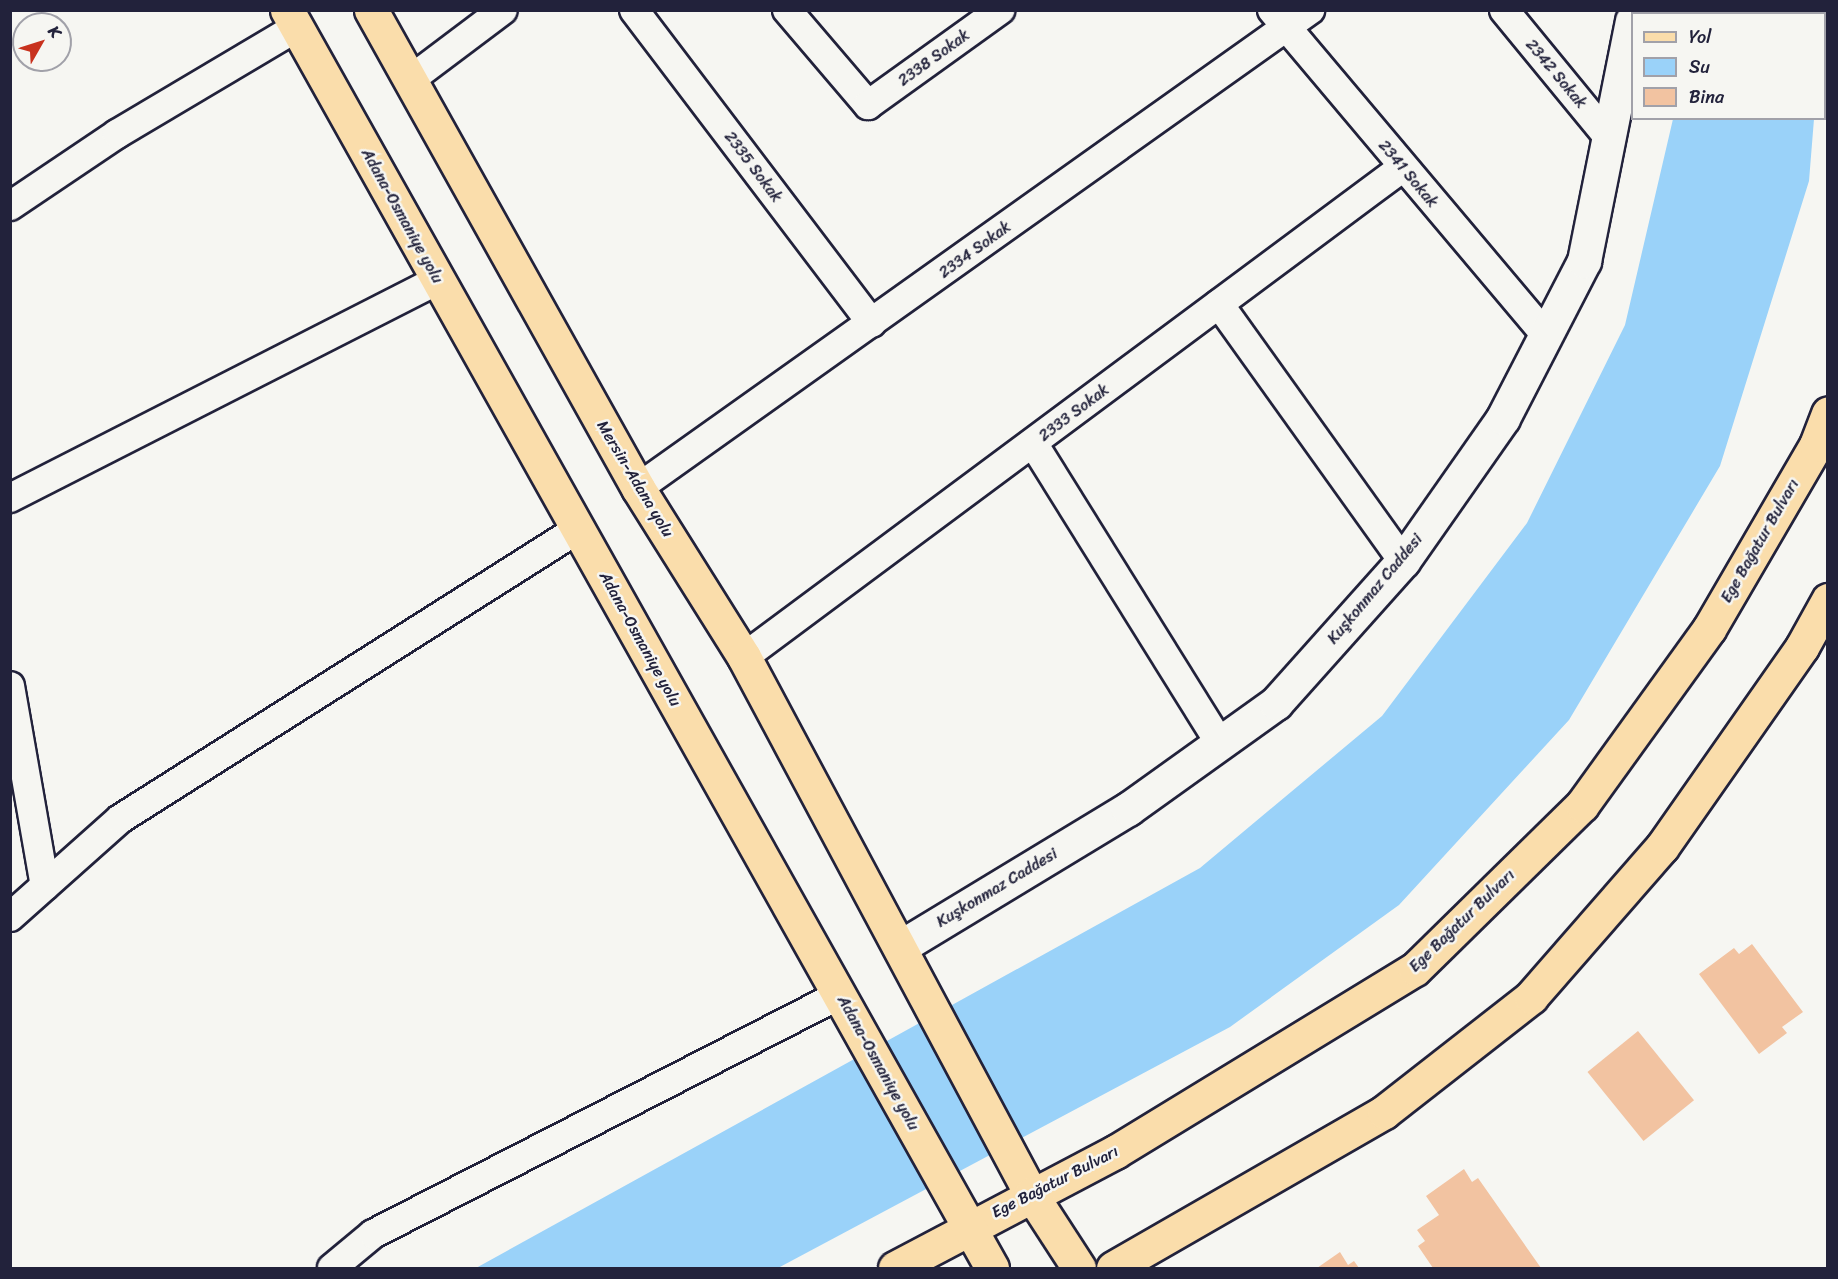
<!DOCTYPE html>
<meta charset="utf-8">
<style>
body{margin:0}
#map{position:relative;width:1838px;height:1279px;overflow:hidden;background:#f6f6f2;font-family:Sriracha,sans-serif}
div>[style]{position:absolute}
.water>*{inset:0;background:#9ad2f9}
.building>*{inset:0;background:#f2c3a1;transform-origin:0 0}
.roads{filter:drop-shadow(2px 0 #22223b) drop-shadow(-2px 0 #22223b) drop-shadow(0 2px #22223b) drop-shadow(0 -2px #22223b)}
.minor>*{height:28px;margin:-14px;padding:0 14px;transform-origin:14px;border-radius:14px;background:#f6f6f2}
.tertiary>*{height:33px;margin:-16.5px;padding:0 16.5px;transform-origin:16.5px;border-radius:16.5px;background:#f6f6f2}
.primary>*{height:33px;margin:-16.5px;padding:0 16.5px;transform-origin:16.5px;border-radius:16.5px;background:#faddab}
.trunk>*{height:33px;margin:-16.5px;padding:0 16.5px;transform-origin:16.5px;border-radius:16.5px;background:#faddab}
span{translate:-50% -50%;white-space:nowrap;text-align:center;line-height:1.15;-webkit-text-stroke:5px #f6f6f2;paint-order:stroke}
.street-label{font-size:16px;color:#22223b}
.frame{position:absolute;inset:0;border:12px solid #22223b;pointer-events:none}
.legend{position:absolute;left:1631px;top:12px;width:195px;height:108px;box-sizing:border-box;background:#f6f6f2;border:2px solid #a1a1a9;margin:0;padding:8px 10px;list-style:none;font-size:18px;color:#22223b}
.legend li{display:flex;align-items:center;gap:12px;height:30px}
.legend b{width:30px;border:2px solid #a1a1a9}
.north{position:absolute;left:12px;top:12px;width:60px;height:60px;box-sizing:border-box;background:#f6f6f2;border:2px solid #a1a1a9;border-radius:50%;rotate:51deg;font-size:16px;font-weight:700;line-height:24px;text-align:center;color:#22223b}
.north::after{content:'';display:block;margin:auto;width:21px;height:27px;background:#c8321e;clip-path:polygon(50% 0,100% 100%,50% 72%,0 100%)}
</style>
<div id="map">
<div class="water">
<div style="clip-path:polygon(1677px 11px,1677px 10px,1822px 11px,1822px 14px)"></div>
<div style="clip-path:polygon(1673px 119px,1814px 119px,1809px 181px,1720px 466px,1569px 720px,1399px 905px,1230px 1027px,778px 1268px,476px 1268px,1200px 868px,1382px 716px,1527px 523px,1625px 325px)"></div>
</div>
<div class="building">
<div style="clip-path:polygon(1752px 944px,1803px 1012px,1782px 1027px,1787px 1033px,1759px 1054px,1699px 974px,1734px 948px,1739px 954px)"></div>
<div style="left:1638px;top:1031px;width:89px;height:65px;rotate:51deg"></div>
<div style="clip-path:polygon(1464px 1169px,1472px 1182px,1478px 1178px,1541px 1268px,1433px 1268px,1418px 1246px,1425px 1241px,1417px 1230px,1439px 1215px,1426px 1196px)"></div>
<div style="clip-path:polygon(1340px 1252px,1348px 1265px,1354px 1261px,1359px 1268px,1317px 1268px)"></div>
</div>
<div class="roads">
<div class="minor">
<div style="left:634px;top:10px;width:393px;rotate:52.8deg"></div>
<div style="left:787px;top:10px;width:125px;rotate:49.5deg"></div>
<div style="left:868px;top:105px;width:163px;rotate:-35.7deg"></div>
<div style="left:1272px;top:10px;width:425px;rotate:49.9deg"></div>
<div style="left:1504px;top:10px;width:166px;rotate:50.6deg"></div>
<div style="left:410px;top:80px;width:116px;rotate:-37deg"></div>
<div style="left:10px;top:206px;width:129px;rotate:-33.9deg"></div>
<div style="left:117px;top:134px;width:209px;rotate:-30.7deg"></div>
<div style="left:1219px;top:304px;width:316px;rotate:54.4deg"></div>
<div style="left:1033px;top:443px;width:354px;rotate:58.1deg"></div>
<div style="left:638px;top:488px;width:825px;rotate:-35.42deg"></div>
<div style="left:10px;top:498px;width:480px;rotate:-27deg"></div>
<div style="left:744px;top:657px;width:821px;rotate:-36.63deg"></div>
<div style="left:10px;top:686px;width:203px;rotate:80.1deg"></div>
<div style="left:10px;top:917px;width:147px;rotate:-41.7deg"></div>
<div style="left:120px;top:819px;width:542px;rotate:-32.34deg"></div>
<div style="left:332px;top:1268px;width:53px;rotate:-39.7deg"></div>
<div style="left:373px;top:1234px;width:524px;rotate:-27.15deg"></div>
</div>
<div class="tertiary">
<div style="left:900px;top:947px;width:267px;rotate:-31.2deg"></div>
<div style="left:1128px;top:809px;width:182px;rotate:-35.6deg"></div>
<div style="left:1276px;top:703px;width:191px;rotate:-48.2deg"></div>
<div style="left:1403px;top:561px;width:174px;rotate:-55deg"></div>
<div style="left:1503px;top:418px;width:177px;rotate:-62.7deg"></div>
<div style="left:1584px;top:261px;width:245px;rotate:-78.7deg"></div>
</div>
<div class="primary">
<div style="left:895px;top:1268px;width:249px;rotate:-27.8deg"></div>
<div style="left:1115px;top:1152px;width:351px;rotate:-31.4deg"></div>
<div style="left:1415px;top:969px;width:234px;rotate:-44.5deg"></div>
<div style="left:1582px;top:805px;width:217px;rotate:-54.2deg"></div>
<div style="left:1709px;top:629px;width:213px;rotate:-59.8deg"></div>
<div style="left:1816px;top:445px;width:34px;rotate:-69deg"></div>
<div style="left:1113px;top:1268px;width:313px;rotate:-29.9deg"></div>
<div style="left:1384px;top:1112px;width:187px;rotate:-38deg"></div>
<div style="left:1531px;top:997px;width:199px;rotate:-48.9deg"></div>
<div style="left:1662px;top:847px;width:244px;rotate:-55deg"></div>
<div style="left:1802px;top:647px;width:54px;rotate:-61deg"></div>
</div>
<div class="trunk">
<div style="left:287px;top:10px;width:1442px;rotate:60.73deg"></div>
<div style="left:371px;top:10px;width:548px;rotate:60.81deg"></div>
<div style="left:638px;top:488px;width:199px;rotate:57.9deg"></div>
<div style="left:744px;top:657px;width:609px;rotate:61.88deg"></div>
<div style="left:1031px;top:1194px;width:88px;rotate:57deg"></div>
</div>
</div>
<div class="street-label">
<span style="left:934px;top:58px;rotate:-36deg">2338 Sokak</span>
<span style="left:1556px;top:74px;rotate:50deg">2342 Sokak</span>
<span style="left:753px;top:167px;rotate:53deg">2335 Sokak</span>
<span style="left:1408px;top:174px;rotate:50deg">2341 Sokak</span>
<span style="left:402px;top:216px;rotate:61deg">Adana-Osmaniye yolu</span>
<span style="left:975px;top:250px;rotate:-36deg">2334 Sokak</span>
<span style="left:1074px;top:413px;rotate:-37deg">2333 Sokak</span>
<span style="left:635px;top:479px;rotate:59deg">Mersin-Adana yolu</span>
<span style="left:1760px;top:541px;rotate:-60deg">Ege Bağatur Bulvarı</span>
<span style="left:1375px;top:589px;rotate:-50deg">Kuşkonmaz Caddesi</span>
<span style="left:640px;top:639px;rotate:61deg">Adana-Osmaniye yolu</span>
<span style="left:997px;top:888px;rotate:-31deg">Kuşkonmaz Caddesi</span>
<span style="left:1462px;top:921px;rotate:-44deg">Ege Bağatur Bulvarı</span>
<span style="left:878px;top:1063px;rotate:61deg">Adana-Osmaniye yolu</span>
<span style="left:1055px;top:1182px;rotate:-27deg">Ege Bağatur Bulvarı</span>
</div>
<div class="frame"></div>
<ul class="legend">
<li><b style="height:8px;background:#faddab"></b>Yol</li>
<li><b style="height:16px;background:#9ad2f9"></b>Su</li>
<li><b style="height:16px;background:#f2c3a1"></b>Bina</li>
</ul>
<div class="north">K</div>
</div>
